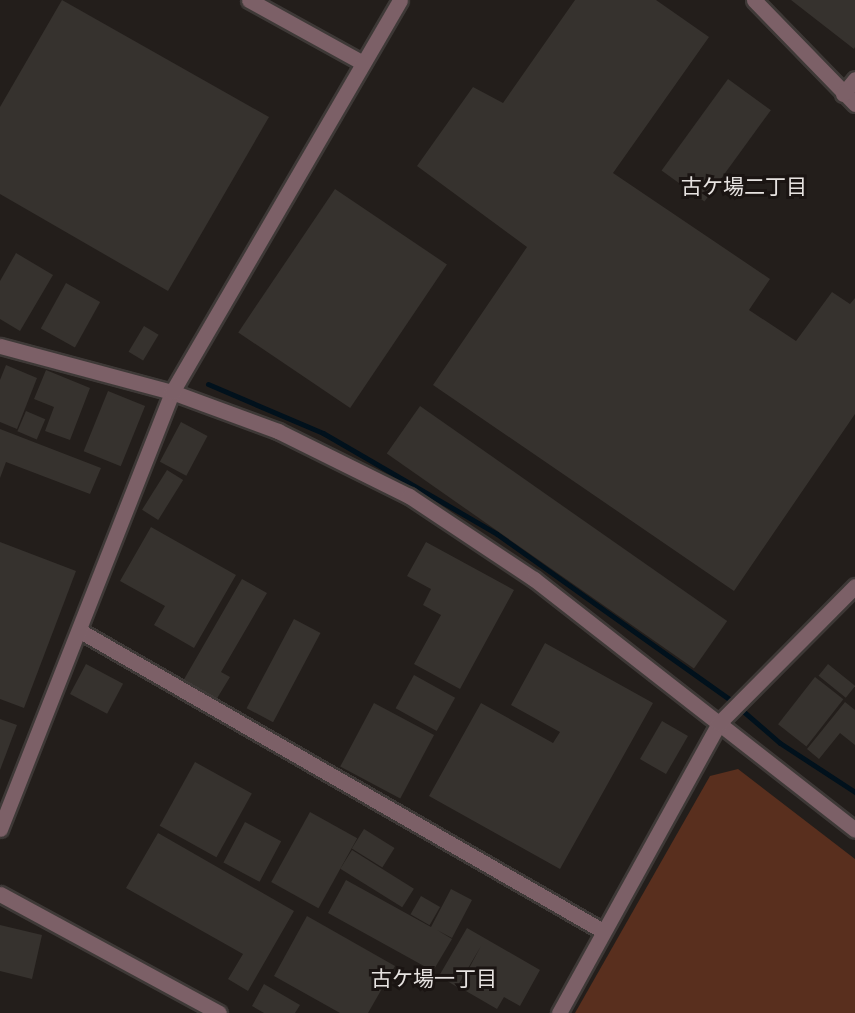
<!DOCTYPE html>
<meta charset="utf-8">
<style>
body{margin:0}
#map{position:relative;width:855px;height:1013px;overflow:hidden;background:#231e1b;font-family:Quicksand,"Noto Sans JP",sans-serif}
div>[style]{position:absolute}
.green>*{inset:0;background:#592f1e}
.stream>*{height:5px;margin:-2.5px;padding:0 2.5px;transform-origin:2.5px;border-radius:2.5px;background:#01111c}
.building>*{inset:0;background:#36322e;transform-origin:0 0}
.roads{filter:drop-shadow(2px 0 #3e3937) drop-shadow(-2px 0 #3e3937) drop-shadow(0 2px #3e3937) drop-shadow(0 -2px #3e3937)}
.minor>*{height:15px;margin:-7.5px;padding:0 7.5px;transform-origin:7.5px;border-radius:7.5px;background:#7c6067}
span{translate:-50% -50%;white-space:nowrap;text-align:center;line-height:1.15;-webkit-text-stroke:6px #1a1412;paint-order:stroke}
.neighbourhood-label{font-size:21px;color:#e6e2e0}
</style>
<div id="map">
<div class="green">
<div style="clip-path:polygon(738px 769px,855px 859px,855px 1013px,575px 1013px,710px 776px)"></div>
</div>
<div class="stream">
<div style="left:208px;top:384px;width:125px;rotate:23.1deg"></div>
<div style="left:323px;top:433px;width:201px;rotate:30.1deg"></div>
<div style="left:497px;top:534px;width:285px;rotate:35.4deg"></div>
<div style="left:729px;top:699px;width:67px;rotate:40.8deg"></div>
<div style="left:780px;top:743px;width:90px;rotate:33.2deg"></div>
</div>
<div class="building">
<div style="clip-path:polygon(62px 0,269px 117px,168px 291px,0 194px,0 107px)"></div>
<div style="clip-path:polygon(575px 0,656px 0,709px 37px,613px 173px,770px 279px,749px 310px,796px 341px,832px 292px,850px 304px,855px 298px,855px 414px,734px 591px,433px 385px,527px 247px,417px 166px,473px 87px,503px 103px)"></div>
<div style="clip-path:polygon(791px 0,855px 0,855px 47px,854px 49px)"></div>
<div style="left:728px;top:79px;width:53px;height:113px;rotate:36deg"></div>
<div style="left:335px;top:189px;width:135px;height:173px;rotate:34deg"></div>
<div style="clip-path:polygon(16px 253px,53px 275px,20px 331px,0 319px,0 281px)"></div>
<div style="left:66px;top:283px;width:39px;height:52px;rotate:29deg"></div>
<div style="left:144px;top:326px;width:17px;height:30px;rotate:31deg"></div>
<div style="clip-path:polygon(6px 365px,37px 378px,17px 429px,0 422px,0 380px)"></div>
<div style="clip-path:polygon(46px 370px,90px 388px,70px 440px,45px 431px,54px 407px,34px 399px)"></div>
<div style="left:108px;top:391px;width:40px;height:65px;rotate:22deg"></div>
<div style="left:420px;top:406px;width:375px;height:58px;rotate:35deg"></div>
<div style="left:26px;top:411px;width:21px;height:22px;rotate:23deg"></div>
<div style="left:181px;top:422px;width:30px;height:45px;rotate:28deg"></div>
<div style="clip-path:polygon(0 429px,101px 468px,90px 494px,6px 462px,0 478px)"></div>
<div style="left:167px;top:470px;width:19px;height:47px;rotate:32deg"></div>
<div style="clip-path:polygon(151px 527px,236px 575px,194px 648px,154px 625px,165px 606px,120px 581px)"></div>
<div style="clip-path:polygon(0 542px,76px 571px,24px 708px,0 699px)"></div>
<div style="clip-path:polygon(426px 542px,514px 590px,460px 689px,414px 664px,441px 615px,423px 605px,431px 589px,407px 576px)"></div>
<div style="clip-path:polygon(242px 579px,267px 593px,221px 672px,230px 677px,216px 700px,183px 681px)"></div>
<div style="left:294px;top:619px;width:30px;height:101px;rotate:28deg"></div>
<div style="clip-path:polygon(545px 643px,653px 703px,560px 869px,429px 796px,481px 703px,553px 743px,560px 732px,511px 705px)"></div>
<div style="left:86px;top:664px;width:42px;height:34px;rotate:28deg"></div>
<div style="left:828px;top:664px;width:35px;height:15px;rotate:39deg"></div>
<div style="left:414px;top:675px;width:47px;height:38px;rotate:29deg"></div>
<div style="left:815px;top:677px;width:36px;height:60px;rotate:38deg"></div>
<div style="clip-path:polygon(845px 702px,855px 710px,855px 745px,840px 733px,819px 759px,807px 749px)"></div>
<div style="left:374px;top:703px;width:68px;height:72px;rotate:28deg"></div>
<div style="clip-path:polygon(0 719px,17px 725px,0 770px)"></div>
<div style="left:662px;top:721px;width:30px;height:44px;rotate:30deg"></div>
<div style="left:195px;top:762px;width:65px;height:73px;rotate:29deg"></div>
<div style="left:310px;top:812px;width:54px;height:80px;rotate:29deg"></div>
<div style="left:245px;top:822px;width:41px;height:46px;rotate:28deg"></div>
<div style="left:364px;top:829px;width:36px;height:23px;rotate:32deg"></div>
<div style="clip-path:polygon(158px 833px,294px 911px,248px 991px,228px 979px,243px 954px,126px 888px)"></div>
<div style="left:352px;top:850px;width:73px;height:22px;rotate:32deg"></div>
<div style="clip-path:polygon(346px 880px,431px 927px,451px 889px,472px 900px,452px 938px,437px 930px,452px 939px,433px 971px,328px 913px)"></div>
<div style="left:421px;top:896px;width:22px;height:21px;rotate:30deg"></div>
<div style="clip-path:polygon(307px 916px,395px 966px,368px 1013px,340px 1013px,274px 976px)"></div>
<div style="clip-path:polygon(0 925px,42px 935px,32px 979px,0 971px)"></div>
<div style="clip-path:polygon(467px 928px,540px 970px,520px 1006px,504px 997px,497px 1009px,459px 987px,481px 946px,457px 987px,439px 976px)"></div>
<div style="clip-path:polygon(264px 984px,300px 1005px,295px 1013px,264px 1013px,252px 1006px)"></div>
</div>
<div class="roads">
<div class="minor">
<div style="left:249px;top:0;width:130px;rotate:28.9deg"></div>
<div style="left:754px;top:0;width:145px;rotate:45.8deg"></div>
<div style="left:843px;top:94px;width:19px;rotate:-51deg"></div>
<div style="left:0;top:346px;width:178px;rotate:15deg"></div>
<div style="left:172px;top:392px;width:113px;rotate:20.2deg"></div>
<div style="left:278px;top:431px;width:146px;rotate:26.4deg"></div>
<div style="left:409px;top:496px;width:150px;rotate:33.6deg"></div>
<div style="left:534px;top:579px;width:407px;rotate:38deg"></div>
<div style="left:80px;top:631px;width:603px;rotate:29.84deg"></div>
<div style="left:0;top:829px;width:470px;rotate:-68.5deg"></div>
<div style="left:172px;top:392px;width:453px;rotate:-59.8deg"></div>
<div style="left:0;top:894px;width:249px;rotate:28.5deg"></div>
<div style="left:559px;top:1013px;width:331px;rotate:-61.1deg"></div>
<div style="left:719px;top:723px;width:193px;rotate:-45.2deg"></div>
</div>
</div>
<div class="neighbourhood-label">
<span style="left:744px;top:186px">古ケ場二丁目</span>
<span style="left:434px;top:978px">古ケ場一丁目</span>
</div>
</div>
